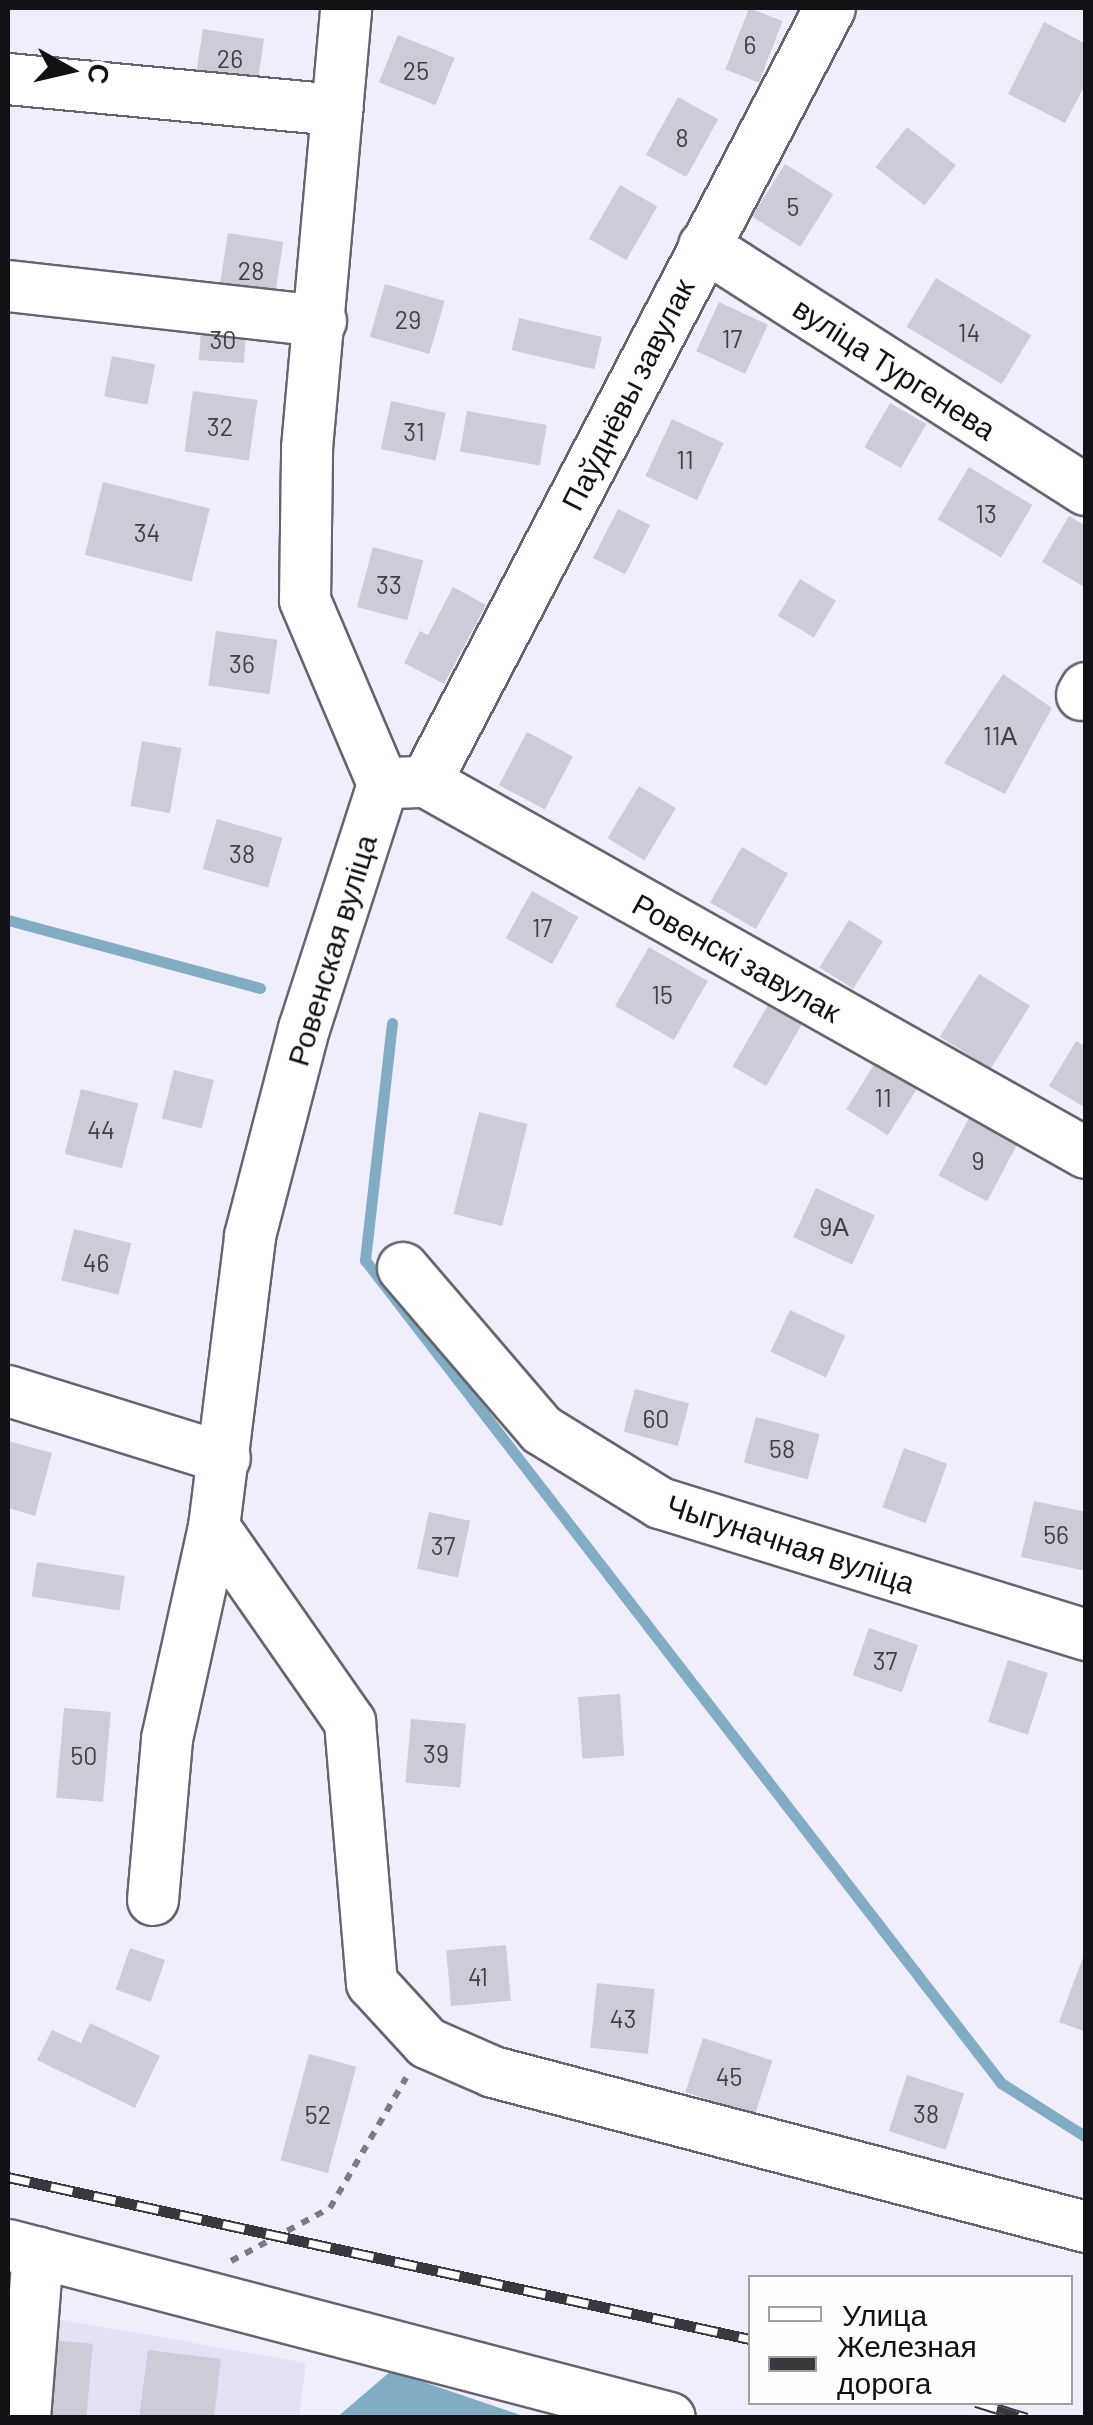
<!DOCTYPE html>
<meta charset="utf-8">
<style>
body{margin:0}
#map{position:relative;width:1093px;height:2425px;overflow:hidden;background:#f0eefc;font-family:Barlow,sans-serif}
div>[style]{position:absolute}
.built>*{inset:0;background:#e4e1f4}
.water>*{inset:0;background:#81acc3}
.stream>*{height:11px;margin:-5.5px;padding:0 5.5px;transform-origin:5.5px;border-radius:5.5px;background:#81acc3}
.building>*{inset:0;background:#cdcbd8;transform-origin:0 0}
.path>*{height:6px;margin-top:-3px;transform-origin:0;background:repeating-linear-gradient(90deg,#7c7b84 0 8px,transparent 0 16px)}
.roads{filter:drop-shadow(2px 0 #666470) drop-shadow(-2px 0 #666470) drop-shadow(0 2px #666470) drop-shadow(0 -2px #666470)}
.minor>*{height:50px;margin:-25px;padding:0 25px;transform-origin:25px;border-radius:25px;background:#fff}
.rail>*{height:11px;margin-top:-5.5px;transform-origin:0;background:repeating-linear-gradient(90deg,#fefefe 0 22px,#38383e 0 44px);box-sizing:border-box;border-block:2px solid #38383e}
span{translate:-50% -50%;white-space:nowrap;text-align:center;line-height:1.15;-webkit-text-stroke:8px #fefefe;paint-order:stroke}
.number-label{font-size:25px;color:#414046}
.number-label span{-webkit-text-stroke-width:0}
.street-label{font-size:30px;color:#121216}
.frame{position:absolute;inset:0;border:10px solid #121216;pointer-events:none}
.legend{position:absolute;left:748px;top:2275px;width:325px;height:130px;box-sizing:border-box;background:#fefefe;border:2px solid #a0a0a1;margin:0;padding:12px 18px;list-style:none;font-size:30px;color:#121216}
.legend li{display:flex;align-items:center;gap:20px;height:50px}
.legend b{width:50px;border:2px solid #a0a0a1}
.north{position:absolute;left:20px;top:20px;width:100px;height:100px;-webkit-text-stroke:8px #fefefe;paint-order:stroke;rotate:98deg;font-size:28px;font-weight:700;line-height:40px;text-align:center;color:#121216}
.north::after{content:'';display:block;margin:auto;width:35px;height:45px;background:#121216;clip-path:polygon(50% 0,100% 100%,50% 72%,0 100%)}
</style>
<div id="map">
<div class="built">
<div style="clip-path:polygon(8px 2310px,306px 2363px,299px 2417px,8px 2417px)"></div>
</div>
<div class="water">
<div style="clip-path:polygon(391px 2371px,526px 2417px,336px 2418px)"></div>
</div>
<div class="stream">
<div style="left:8px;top:920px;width:261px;rotate:15.1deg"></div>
<div style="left:392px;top:1023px;width:239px;rotate:96.5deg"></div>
<div style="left:365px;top:1260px;width:1040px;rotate:52.3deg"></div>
<div style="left:1001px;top:2083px;width:101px;rotate:32.4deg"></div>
</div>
<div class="building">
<div style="left:749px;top:8px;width:36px;height:66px;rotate:21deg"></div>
<div style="clip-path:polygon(1044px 22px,1086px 44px,1086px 83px,1065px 123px,1008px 94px)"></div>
<div style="left:203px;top:29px;width:62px;height:50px;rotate:9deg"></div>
<div style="left:398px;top:35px;width:61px;height:51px;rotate:22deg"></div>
<div style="left:678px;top:97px;width:46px;height:66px;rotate:29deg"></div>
<div style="left:907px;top:127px;width:62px;height:51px;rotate:38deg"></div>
<div style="left:785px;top:164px;width:57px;height:62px;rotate:32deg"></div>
<div style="left:620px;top:185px;width:43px;height:62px;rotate:30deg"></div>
<div style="left:228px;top:233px;width:56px;height:67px;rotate:9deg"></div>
<div style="left:936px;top:278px;width:111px;height:57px;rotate:31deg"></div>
<div style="left:385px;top:284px;width:62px;height:55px;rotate:16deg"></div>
<div style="left:719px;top:302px;width:54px;height:54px;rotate:25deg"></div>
<div style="left:202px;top:315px;width:45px;height:45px;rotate:4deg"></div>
<div style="left:519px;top:318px;width:85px;height:33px;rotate:13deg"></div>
<div style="left:112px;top:356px;width:44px;height:41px;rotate:11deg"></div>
<div style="left:193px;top:391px;width:65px;height:61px;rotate:8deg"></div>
<div style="left:391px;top:401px;width:56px;height:49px;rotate:12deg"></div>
<div style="left:890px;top:403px;width:42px;height:51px;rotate:30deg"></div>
<div style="left:467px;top:411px;width:81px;height:41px;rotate:10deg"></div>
<div style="left:672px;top:419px;width:57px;height:63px;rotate:25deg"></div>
<div style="left:969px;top:467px;width:74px;height:61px;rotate:31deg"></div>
<div style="left:103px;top:482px;width:110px;height:75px;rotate:14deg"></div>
<div style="left:618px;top:509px;width:36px;height:55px;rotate:27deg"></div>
<div style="clip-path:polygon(1069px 516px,1086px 526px,1086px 588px,1042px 562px)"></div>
<div style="left:373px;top:547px;width:52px;height:62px;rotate:15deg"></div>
<div style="left:800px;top:579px;width:42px;height:43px;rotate:31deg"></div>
<div style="clip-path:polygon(453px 587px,486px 605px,444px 684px,404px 663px,420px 631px,428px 635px)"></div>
<div style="left:216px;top:631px;width:62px;height:55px;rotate:8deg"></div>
<div style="clip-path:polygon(1003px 674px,1052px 708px,1005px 794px,944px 763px)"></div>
<div style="left:527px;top:732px;width:52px;height:60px;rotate:28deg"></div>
<div style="left:142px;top:741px;width:40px;height:66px;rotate:10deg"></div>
<div style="left:639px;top:786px;width:43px;height:61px;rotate:31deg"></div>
<div style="left:217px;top:819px;width:68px;height:52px;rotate:16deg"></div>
<div style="left:742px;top:847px;width:53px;height:64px;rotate:30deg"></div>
<div style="left:532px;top:891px;width:53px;height:54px;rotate:29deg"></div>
<div style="left:849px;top:920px;width:40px;height:56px;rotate:32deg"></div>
<div style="left:649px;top:947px;width:68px;height:68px;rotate:30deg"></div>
<div style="left:979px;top:974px;width:60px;height:74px;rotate:32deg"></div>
<div style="left:768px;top:1005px;width:39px;height:71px;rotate:30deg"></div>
<div style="clip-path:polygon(1076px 1041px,1086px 1047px,1086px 1108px,1049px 1086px)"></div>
<div style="left:877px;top:1060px;width:49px;height:58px;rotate:32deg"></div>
<div style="left:174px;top:1070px;width:41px;height:50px;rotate:14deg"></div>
<div style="left:81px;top:1089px;width:59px;height:67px;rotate:14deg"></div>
<div style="left:479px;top:1112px;width:50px;height:105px;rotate:14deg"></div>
<div style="left:969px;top:1118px;width:55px;height:65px;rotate:28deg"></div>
<div style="left:816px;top:1188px;width:65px;height:54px;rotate:25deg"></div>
<div style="left:74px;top:1229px;width:59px;height:53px;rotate:14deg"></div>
<div style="left:790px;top:1310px;width:61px;height:46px;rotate:25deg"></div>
<div style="left:635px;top:1389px;width:56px;height:44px;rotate:15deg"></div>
<div style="left:756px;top:1417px;width:66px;height:47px;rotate:15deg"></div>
<div style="clip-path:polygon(8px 1441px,52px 1453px,35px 1516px,8px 1508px)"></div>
<div style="left:904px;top:1448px;width:46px;height:63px;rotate:20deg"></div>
<div style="clip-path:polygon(1034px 1501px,1086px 1512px,1086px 1571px,1021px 1557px)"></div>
<div style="left:429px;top:1512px;width:42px;height:58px;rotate:12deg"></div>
<div style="left:37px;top:1562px;width:89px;height:35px;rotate:9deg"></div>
<div style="left:869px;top:1628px;width:52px;height:50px;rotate:19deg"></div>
<div style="left:1008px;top:1660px;width:42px;height:65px;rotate:18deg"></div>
<div style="left:620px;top:1694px;width:62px;height:42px;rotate:86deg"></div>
<div style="left:64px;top:1708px;width:47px;height:90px;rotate:5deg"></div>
<div style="left:411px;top:1719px;width:55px;height:64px;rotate:5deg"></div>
<div style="left:506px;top:1945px;width:56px;height:60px;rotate:85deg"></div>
<div style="left:130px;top:1948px;width:37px;height:44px;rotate:19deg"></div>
<div style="clip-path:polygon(1086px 1949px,1086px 2032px,1059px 2022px)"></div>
<div style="left:597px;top:1983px;width:58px;height:65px;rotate:6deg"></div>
<div style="clip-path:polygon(90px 2023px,160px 2056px,135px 2108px,37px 2060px,52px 2030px,81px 2043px)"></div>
<div style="left:703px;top:2038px;width:73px;height:57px;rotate:18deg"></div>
<div style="left:309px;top:2054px;width:49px;height:110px;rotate:15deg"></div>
<div style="left:907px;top:2075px;width:60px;height:59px;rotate:18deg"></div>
<div style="left:49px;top:2340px;width:44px;height:78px;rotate:5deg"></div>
<div style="clip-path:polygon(148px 2350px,221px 2359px,214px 2418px,139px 2418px)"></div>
</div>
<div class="path">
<div style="left:231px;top:2261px;width:112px;rotate:-28.2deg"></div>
<div style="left:330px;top:2208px;width:151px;rotate:-59.7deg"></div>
</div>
<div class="roads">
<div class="minor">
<div style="left:8px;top:79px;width:331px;rotate:5.4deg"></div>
<div style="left:704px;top:246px;width:453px;rotate:32.6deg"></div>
<div style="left:8px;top:286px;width:315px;rotate:6.4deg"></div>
<div style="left:1082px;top:695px;width:8px;rotate:-60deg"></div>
<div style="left:426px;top:782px;width:873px;rotate:-62.44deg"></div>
<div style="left:393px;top:783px;width:33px;rotate:-2deg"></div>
<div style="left:426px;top:782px;width:757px;rotate:29.34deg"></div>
<div style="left:403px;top:1268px;width:213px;rotate:49.4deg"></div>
<div style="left:542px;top:1430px;width:139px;rotate:31.7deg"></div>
<div style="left:660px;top:1503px;width:446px;rotate:17.2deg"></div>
<div style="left:8px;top:1391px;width:227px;rotate:17.2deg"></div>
<div style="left:214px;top:1527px;width:238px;rotate:55.1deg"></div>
<div style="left:350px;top:1722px;width:262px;rotate:85.2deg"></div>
<div style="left:372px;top:1983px;width:81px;rotate:47.5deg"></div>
<div style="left:427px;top:2043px;width:72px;rotate:23.7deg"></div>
<div style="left:493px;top:2072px;width:613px;rotate:14.65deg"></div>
<div style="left:153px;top:1900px;width:162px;rotate:-85deg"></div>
<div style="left:167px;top:1739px;width:217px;rotate:-77.5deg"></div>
<div style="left:214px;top:1527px;width:293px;rotate:-82.9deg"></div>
<div style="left:250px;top:1236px;width:214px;rotate:-75.4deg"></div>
<div style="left:304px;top:1029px;width:257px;rotate:-72.1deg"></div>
<div style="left:383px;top:784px;width:200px;rotate:-113deg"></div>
<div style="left:305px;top:600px;width:152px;rotate:-89.2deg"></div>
<div style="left:307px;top:448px;width:442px;rotate:-84.9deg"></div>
<div style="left:8px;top:2245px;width:684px;rotate:14.65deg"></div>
<div style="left:25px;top:2418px;width:166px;rotate:-85.5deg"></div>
</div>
</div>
<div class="rail">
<div style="left:8px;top:2177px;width:759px;rotate:12.32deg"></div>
<div style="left:976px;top:2402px;width:53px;rotate:17.4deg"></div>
</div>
<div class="number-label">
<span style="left:750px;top:44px">6</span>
<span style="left:230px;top:58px">26</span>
<span style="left:416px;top:70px">25</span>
<span style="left:682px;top:137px">8</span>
<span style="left:793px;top:206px">5</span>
<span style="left:251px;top:270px">28</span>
<span style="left:408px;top:319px">29</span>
<span style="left:969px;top:332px">14</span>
<span style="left:732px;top:338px">17</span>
<span style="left:223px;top:339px">30</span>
<span style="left:220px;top:426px">32</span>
<span style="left:414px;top:431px">31</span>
<span style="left:685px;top:459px">11</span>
<span style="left:986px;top:513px">13</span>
<span style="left:147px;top:532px">34</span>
<span style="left:389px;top:584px">33</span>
<span style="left:242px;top:663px">36</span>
<span style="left:1000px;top:735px">11А</span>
<span style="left:242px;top:853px">38</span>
<span style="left:542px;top:927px">17</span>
<span style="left:662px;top:994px">15</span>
<span style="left:883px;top:1097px">11</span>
<span style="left:101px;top:1129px">44</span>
<span style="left:978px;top:1160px">9</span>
<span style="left:834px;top:1226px">9А</span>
<span style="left:96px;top:1262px">46</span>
<span style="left:656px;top:1418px">60</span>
<span style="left:782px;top:1448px">58</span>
<span style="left:1056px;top:1534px">56</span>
<span style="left:443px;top:1545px">37</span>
<span style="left:885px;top:1660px">37</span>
<span style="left:436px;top:1753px">39</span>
<span style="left:84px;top:1755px">50</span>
<span style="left:478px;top:1976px">41</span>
<span style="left:623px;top:2018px">43</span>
<span style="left:729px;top:2076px">45</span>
<span style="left:926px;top:2113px">38</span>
<span style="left:318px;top:2114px">52</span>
</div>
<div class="street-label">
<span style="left:895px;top:368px;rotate:33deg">вуліца Тургенева</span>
<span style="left:627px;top:394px;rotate:-63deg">Паўднёвы завулак</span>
<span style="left:331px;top:950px;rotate:-73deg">Ровенская вуліца</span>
<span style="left:737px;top:957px;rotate:29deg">Ровенскі завулак</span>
<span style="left:791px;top:1543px;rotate:18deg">Чыгуначная вуліца</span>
</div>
<div class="frame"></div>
<ul class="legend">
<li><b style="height:12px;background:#fff"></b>Улица</li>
<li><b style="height:12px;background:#38383e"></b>Железная дорога</li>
</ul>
<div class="north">С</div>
</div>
